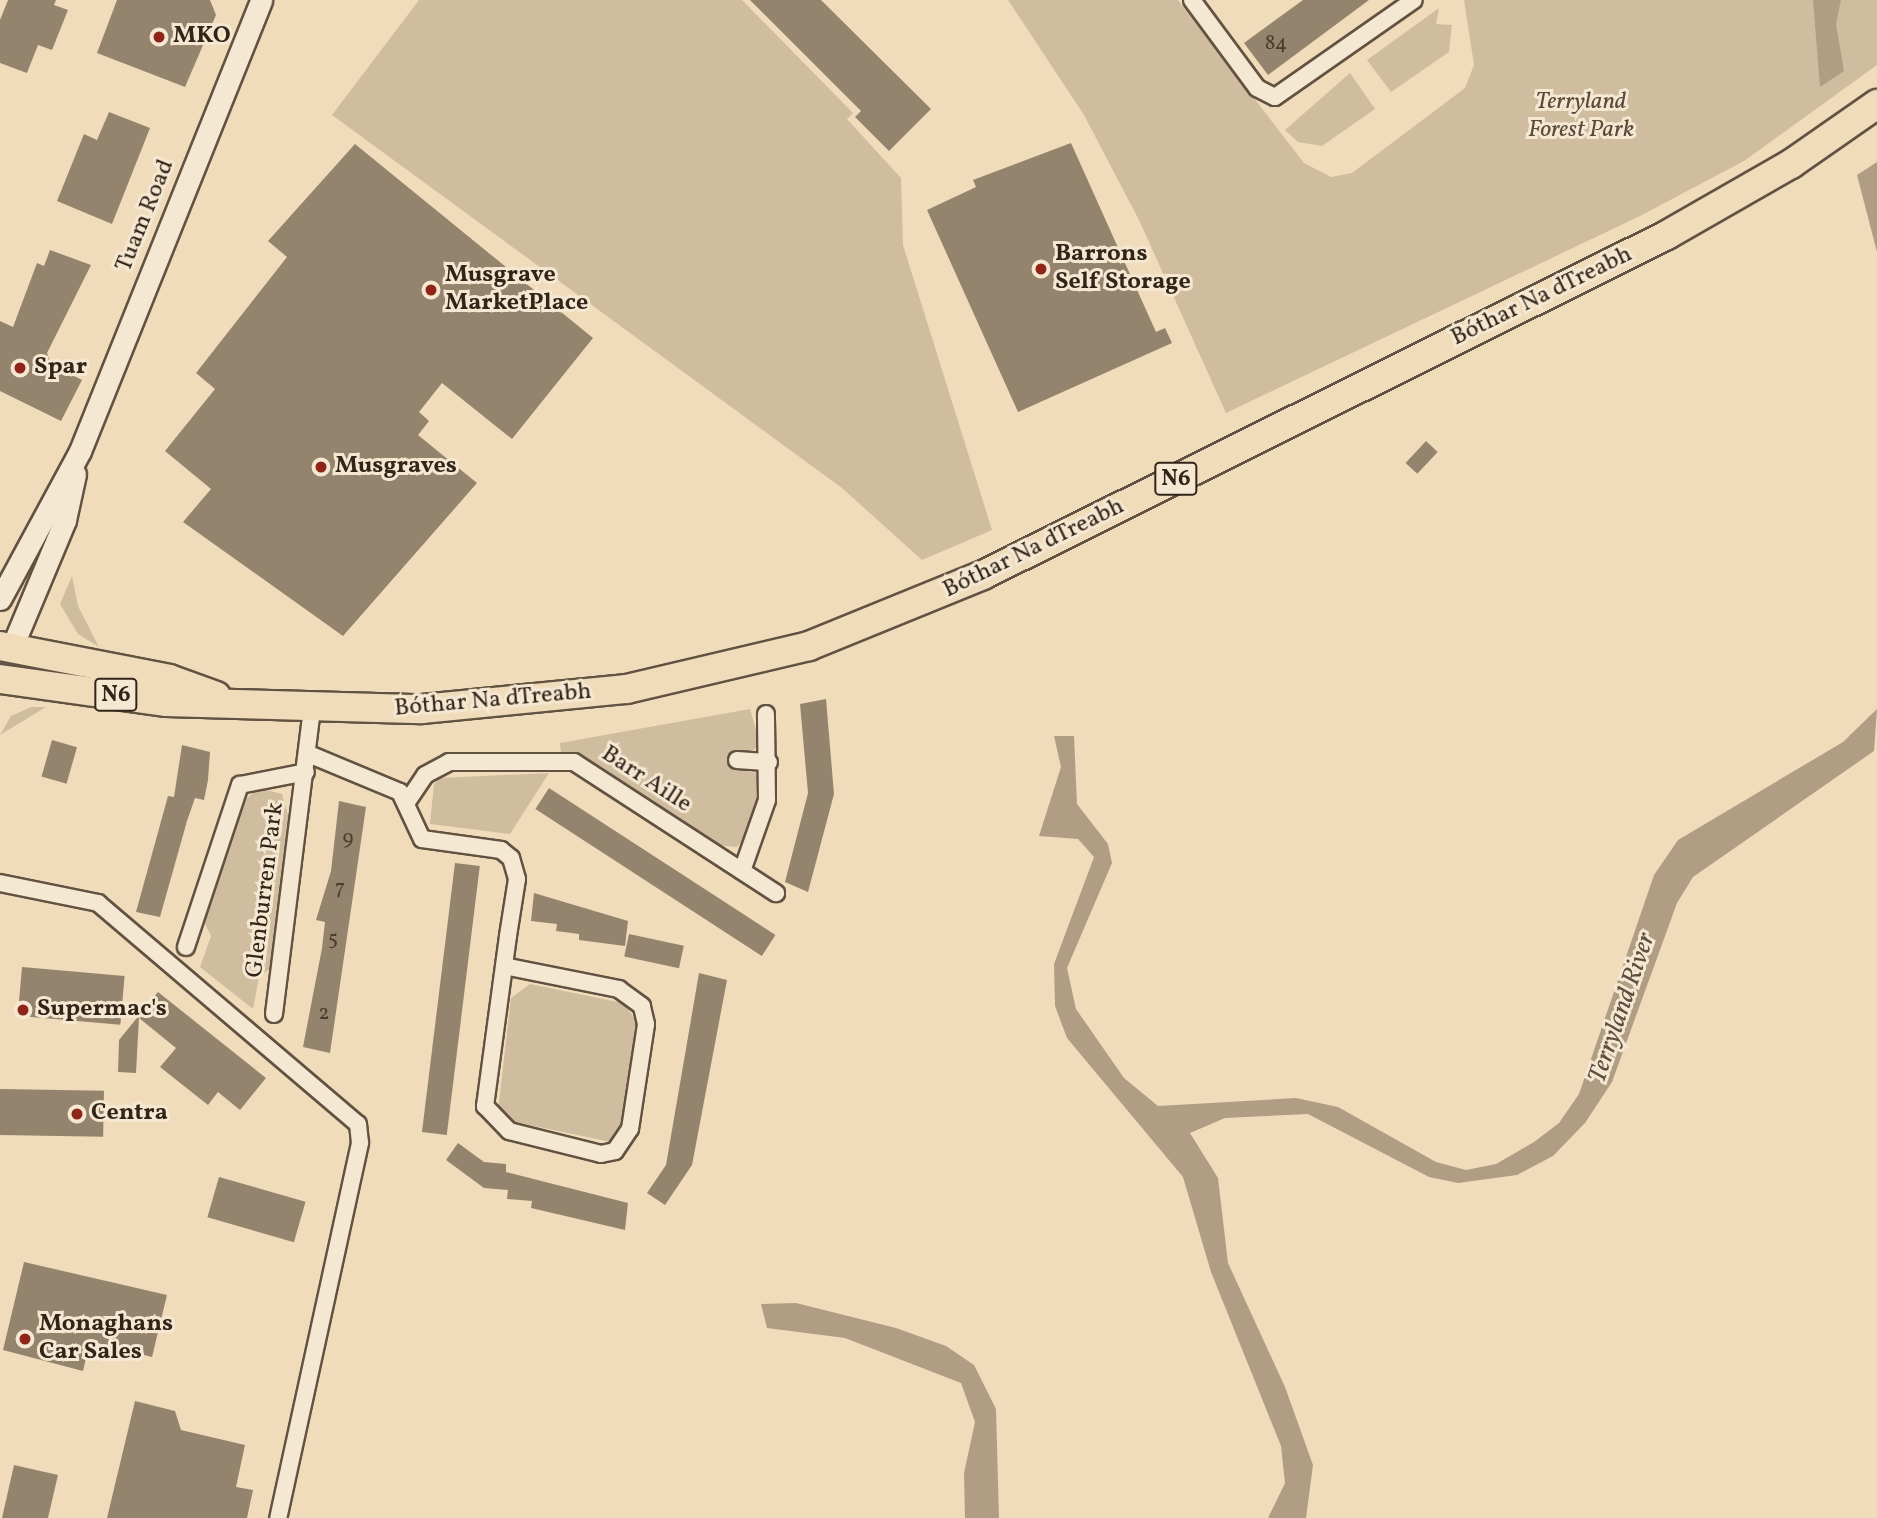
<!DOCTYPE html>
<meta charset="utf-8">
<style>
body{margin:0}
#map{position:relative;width:1877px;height:1518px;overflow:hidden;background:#f0dcbb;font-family:Vollkorn,serif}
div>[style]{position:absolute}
.green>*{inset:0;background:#d0bd9f}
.water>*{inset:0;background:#b09d84}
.building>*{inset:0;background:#95846d;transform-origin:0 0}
.roads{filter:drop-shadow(2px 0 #625241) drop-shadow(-2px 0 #625241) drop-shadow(0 2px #625241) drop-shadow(0 -2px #625241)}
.street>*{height:16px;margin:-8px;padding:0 8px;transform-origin:8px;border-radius:8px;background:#f5e8d3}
.secondary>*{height:21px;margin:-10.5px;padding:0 10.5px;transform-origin:10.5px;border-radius:10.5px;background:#f5e8d3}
.highway>*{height:28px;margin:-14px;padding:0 14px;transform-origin:14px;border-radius:14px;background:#f0dcbb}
.dots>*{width:19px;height:19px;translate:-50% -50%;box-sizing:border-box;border:4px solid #f5e8d3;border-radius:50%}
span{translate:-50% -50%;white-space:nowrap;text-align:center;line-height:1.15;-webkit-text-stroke:6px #f5e8d3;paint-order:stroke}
.number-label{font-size:21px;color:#4c3c2d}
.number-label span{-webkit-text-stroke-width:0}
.shield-label span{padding:2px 5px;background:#f5e8d3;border:2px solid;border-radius:5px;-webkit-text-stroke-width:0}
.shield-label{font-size:23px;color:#332418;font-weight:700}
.poi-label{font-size:24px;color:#332418;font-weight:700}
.left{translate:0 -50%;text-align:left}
.park-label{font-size:24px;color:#5a4a3a;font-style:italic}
.street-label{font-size:24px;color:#332418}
.water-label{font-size:26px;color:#5f4e3e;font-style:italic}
</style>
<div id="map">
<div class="green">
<div style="clip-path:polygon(419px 0,742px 0,853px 113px,847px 119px,901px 178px,903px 245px,992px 530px,922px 560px,842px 488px,332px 115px)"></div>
<div style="clip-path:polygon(1008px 0,1178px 0,1304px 163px,1331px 177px,1352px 173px,1465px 88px,1474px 65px,1464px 0,1877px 0,1877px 65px,1744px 161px,1640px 216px,1226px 413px,1139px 220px,1084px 115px)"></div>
<div style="clip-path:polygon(1439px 8px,1436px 24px,1452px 25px,1449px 52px,1391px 92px,1367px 60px)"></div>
<div style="clip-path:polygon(1350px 73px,1375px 109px,1322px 146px,1298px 142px,1285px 130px)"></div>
<div style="clip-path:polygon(72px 576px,78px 606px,99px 647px,78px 634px,60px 604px)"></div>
<div style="clip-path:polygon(31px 707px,46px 707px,0 735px,11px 716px)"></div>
<div style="clip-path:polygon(750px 709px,760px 743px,752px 752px,732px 752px,730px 767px,756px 773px,761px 790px,753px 829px,737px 847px,716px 845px,588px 760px,561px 753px,560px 743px)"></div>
<div style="clip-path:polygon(549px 773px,510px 834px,430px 824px,434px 784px,440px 778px)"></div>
<div style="clip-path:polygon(258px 788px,282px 794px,289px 819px,270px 969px,259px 977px,253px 1009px,200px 967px,211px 936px,204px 922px,240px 805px)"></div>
<div style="clip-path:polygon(530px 984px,623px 1003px,636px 1020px,621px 1133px,611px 1142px,510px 1121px,498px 1111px,511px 998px)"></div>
</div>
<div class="water">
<div style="clip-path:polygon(1813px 0,1841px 0,1836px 24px,1844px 71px,1820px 87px)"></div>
<div style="clip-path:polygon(1877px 162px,1877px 252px,1857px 175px)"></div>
<div style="clip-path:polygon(1877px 709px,1874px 751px,1693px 877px,1677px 903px,1612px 1082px,1585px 1123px,1553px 1156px,1517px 1175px,1458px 1183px,1429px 1177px,1308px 1114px,1225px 1118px,1190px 1133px,1218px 1178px,1228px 1263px,1285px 1387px,1313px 1465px,1306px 1518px,1268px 1518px,1285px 1483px,1281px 1446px,1211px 1272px,1183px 1177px,1067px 1038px,1055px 1006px,1054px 964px,1094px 857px,1078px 839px,1039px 836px,1061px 767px,1054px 736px,1074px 736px,1077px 804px,1108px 844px,1112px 863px,1067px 968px,1076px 1009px,1124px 1078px,1158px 1106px,1296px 1098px,1338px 1107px,1436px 1162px,1466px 1170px,1496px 1164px,1534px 1142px,1559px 1123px,1579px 1094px,1654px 875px,1678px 840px,1843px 742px)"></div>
<div style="clip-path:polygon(796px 1303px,896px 1328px,946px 1346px,974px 1365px,996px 1409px,999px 1518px,965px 1518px,964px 1473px,975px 1422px,961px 1383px,845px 1338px,767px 1328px,761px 1304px)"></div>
</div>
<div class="building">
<div style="clip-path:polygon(8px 0,56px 0,54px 5px,68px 10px,52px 50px,38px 45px,27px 73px,0 63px,0 20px)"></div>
<div style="clip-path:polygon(117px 0,210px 0,216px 15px,185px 87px,97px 53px)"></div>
<div style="clip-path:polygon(750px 0,821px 0,931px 109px,889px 151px,855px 117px,861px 111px)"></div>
<div style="clip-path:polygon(1303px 0,1369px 0,1268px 75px,1244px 43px)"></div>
<div style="clip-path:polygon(109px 112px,150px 128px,112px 224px,57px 201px,84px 134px,97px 140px)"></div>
<div style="clip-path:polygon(1071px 143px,1156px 332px,1165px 328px,1172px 343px,1018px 412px,927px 210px,976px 187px,973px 180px)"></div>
<div style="clip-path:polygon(355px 144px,593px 338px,512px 439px,442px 383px,419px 412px,429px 421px,418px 435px,477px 483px,343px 636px,183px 522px,211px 489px,165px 451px,215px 389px,196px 373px,287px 257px,268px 241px)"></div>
<div style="clip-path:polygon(50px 250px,91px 265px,47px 353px,51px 364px,82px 380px,61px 421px,0 391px,0 321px,13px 327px,37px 263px,44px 266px)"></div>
<div style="left:1426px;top:441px;width:16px;height:30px;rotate:43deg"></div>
<div style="clip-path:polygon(826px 699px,834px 794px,808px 892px,785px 882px,808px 793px,800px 704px)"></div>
<div style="left:52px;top:740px;width:26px;height:38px;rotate:16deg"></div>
<div style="clip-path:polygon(182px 745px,210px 752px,208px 780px,204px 800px,195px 798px,187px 821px,160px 917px,136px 912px,168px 796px,174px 797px)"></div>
<div style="left:549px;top:788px;width:270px;height:25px;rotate:33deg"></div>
<div style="clip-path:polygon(339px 801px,366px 807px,330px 1053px,303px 1047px,322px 948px,325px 922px,316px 920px,331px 871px)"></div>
<div style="left:455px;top:863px;width:25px;height:271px;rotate:7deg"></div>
<div style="clip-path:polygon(534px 893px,628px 921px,625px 946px,579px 940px,579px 934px,556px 931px,557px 924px,531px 921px)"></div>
<div style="left:629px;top:934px;width:56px;height:23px;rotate:12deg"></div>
<div style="left:22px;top:967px;width:103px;height:49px;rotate:5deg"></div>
<div style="clip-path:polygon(699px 973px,727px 980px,692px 1165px,665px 1205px,647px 1193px,666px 1165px)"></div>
<div style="clip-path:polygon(158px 992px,266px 1078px,240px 1110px,218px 1092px,208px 1105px,160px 1067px,176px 1048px,139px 1018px,136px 1073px,118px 1072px,119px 1040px)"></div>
<div style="left:0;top:1089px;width:104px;height:46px;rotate:1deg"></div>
<div style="clip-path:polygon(458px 1143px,484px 1162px,506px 1164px,506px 1172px,628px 1203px,625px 1230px,531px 1208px,532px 1201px,507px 1199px,508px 1190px,484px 1188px,446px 1160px)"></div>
<div style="left:219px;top:1177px;width:90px;height:42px;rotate:16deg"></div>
<div style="clip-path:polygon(24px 1262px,167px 1295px,152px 1357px,90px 1341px,83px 1371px,3px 1350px)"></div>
<div style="clip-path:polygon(135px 1401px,175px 1411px,181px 1430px,245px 1445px,236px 1487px,253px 1490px,247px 1518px,107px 1518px)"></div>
<div style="clip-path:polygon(14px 1465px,58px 1475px,48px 1518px,2px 1518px)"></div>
</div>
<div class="roads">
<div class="street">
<div style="left:1192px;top:0;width:109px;rotate:53.5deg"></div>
<div style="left:1257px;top:88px;width:20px;rotate:27deg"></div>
<div style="left:1275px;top:97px;width:169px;rotate:-34.9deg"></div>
<div style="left:311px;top:755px;width:96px;rotate:22.6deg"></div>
<div style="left:400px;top:792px;width:52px;rotate:64.9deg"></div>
<div style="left:422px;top:839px;width:80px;rotate:7.9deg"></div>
<div style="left:501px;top:850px;width:13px;rotate:39deg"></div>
<div style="left:511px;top:858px;width:22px;rotate:74deg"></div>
<div style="left:517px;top:879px;width:58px;rotate:99deg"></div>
<div style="left:508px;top:936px;width:172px;rotate:97.7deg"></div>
<div style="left:485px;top:1106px;width:35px;rotate:46deg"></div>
<div style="left:509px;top:1131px;width:95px;rotate:14deg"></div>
<div style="left:601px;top:1154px;width:14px;rotate:-12deg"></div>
<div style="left:615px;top:1151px;width:27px;rotate:-56deg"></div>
<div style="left:630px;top:1129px;width:106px;rotate:-81.3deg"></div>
<div style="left:646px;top:1024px;width:18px;rotate:-103deg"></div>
<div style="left:642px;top:1006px;width:29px;rotate:-144deg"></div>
<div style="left:619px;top:989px;width:117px;rotate:-168.7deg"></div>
<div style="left:737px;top:760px;width:32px;rotate:4deg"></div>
<div style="left:407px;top:802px;width:32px;rotate:-56deg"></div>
<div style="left:425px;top:775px;width:27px;rotate:-28deg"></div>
<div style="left:449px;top:762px;width:125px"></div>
<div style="left:574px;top:762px;width:241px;rotate:33deg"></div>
<div style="left:742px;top:871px;width:75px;rotate:-70.6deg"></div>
<div style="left:767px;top:800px;width:86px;rotate:-90.7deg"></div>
<div style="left:0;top:883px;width:100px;rotate:11.5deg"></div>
<div style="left:98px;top:903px;width:341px;rotate:40.4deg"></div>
<div style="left:358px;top:1124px;width:19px;rotate:84deg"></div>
<div style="left:360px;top:1143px;width:384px;rotate:102.3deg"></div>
<div style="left:186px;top:947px;width:171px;rotate:-71.6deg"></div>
<div style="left:240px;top:785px;width:67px;rotate:-11.1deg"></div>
<div style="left:274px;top:1014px;width:307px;rotate:-82.9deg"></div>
</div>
<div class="secondary">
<div style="left:0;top:599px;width:168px;rotate:-61.6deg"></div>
<div style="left:80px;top:451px;width:486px;rotate:-68.1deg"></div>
<div style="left:12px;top:647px;width:138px;rotate:-67.3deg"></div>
<div style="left:65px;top:520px;width:47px;rotate:-77.7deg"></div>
</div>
<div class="highway">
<div style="left:0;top:646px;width:172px;rotate:11deg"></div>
<div style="left:169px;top:679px;width:50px;rotate:19.9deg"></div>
<div style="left:0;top:679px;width:168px;rotate:7.9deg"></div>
<div style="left:166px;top:702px;width:256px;rotate:1.6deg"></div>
<div style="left:422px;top:709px;width:206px;rotate:-5.6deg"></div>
<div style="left:627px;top:689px;width:187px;rotate:-13.3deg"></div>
<div style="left:809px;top:646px;width:188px;rotate:-22.2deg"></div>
<div style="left:983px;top:575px;width:764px;rotate:-26.43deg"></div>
<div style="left:1667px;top:235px;width:143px;rotate:-29.8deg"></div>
<div style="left:1791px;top:164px;width:105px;rotate:-34.9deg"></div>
</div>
</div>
<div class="dots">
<div style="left:159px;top:37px;background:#8f2418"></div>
<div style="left:1041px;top:269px;background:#8f2418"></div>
<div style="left:431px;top:290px;background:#8f2418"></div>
<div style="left:20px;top:368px;background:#8f2418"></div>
<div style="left:321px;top:467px;background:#8f2418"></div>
<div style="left:23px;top:1010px;background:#8f2418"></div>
<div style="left:77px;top:1114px;background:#8f2418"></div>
<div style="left:25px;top:1339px;background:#8f2418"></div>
</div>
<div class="number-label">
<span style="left:1276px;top:44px">84</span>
<span style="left:348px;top:839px">9</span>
<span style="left:340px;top:889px">7</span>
<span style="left:333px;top:939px">5</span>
<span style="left:324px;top:1014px">2</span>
</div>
<div class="shield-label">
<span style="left:1176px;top:479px">N6</span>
<span style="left:116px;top:695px">N6</span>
</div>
<div class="poi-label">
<span class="left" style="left:173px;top:37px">MKO</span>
<span class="left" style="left:1055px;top:269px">Barrons<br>Self Storage</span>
<span class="left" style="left:445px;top:290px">Musgrave<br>MarketPlace</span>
<span class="left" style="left:34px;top:368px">Spar</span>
<span class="left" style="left:335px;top:467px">Musgraves</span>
<span class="left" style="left:37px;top:1010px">Supermac's</span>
<span class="left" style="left:91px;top:1114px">Centra</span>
<span class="left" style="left:39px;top:1339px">Monaghans<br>Car Sales</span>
</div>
<div class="park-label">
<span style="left:1581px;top:117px">Terryland<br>Forest Park</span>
</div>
<div class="street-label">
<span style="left:146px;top:216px;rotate:-68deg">Tuam Road</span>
<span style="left:1542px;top:297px;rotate:-26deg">Bóthar Na dTreabh</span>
<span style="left:1034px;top:549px;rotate:-26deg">Bóthar Na dTreabh</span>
<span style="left:493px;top:701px;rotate:-5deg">Bóthar Na dTreabh</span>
<span style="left:646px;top:780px;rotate:33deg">Barr Aille</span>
<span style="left:266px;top:890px;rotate:-83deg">Glenburren Park</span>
</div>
<div class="water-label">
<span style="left:1623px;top:1008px;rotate:-71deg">Terryland River</span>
</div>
</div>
